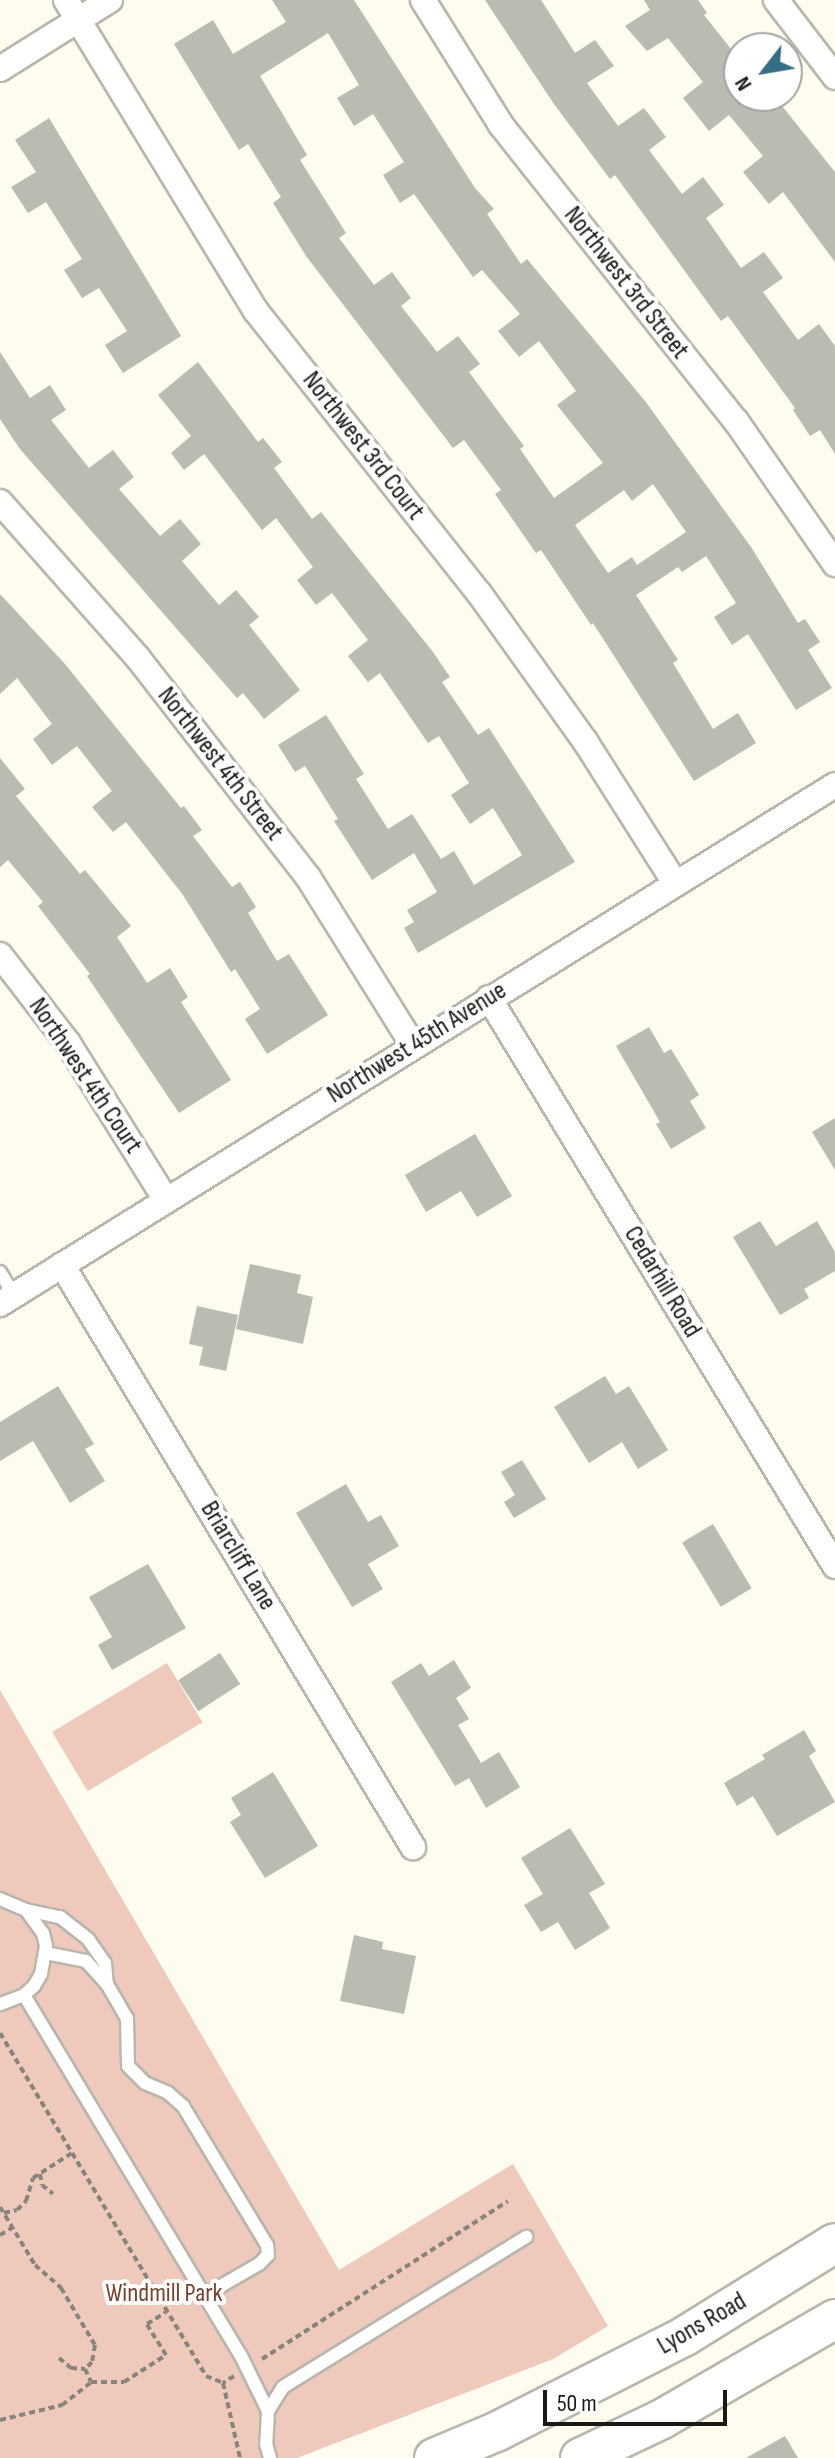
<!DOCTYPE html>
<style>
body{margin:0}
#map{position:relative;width:835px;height:2458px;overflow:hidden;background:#fefbef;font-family:"Sofia Sans Condensed",sans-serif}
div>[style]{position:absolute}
.green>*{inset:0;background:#eec9bc;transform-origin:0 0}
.building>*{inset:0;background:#b8bcb1;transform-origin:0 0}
.path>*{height:4px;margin-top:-2px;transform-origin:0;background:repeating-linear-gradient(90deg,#86847c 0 6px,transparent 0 10px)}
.roads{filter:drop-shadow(2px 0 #b9b6ab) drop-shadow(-2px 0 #b9b6ab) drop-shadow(0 2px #b9b6ab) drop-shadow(0 -2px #b9b6ab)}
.lane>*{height:12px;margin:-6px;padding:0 6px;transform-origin:6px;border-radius:6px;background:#fff}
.street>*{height:24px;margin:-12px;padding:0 12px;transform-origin:12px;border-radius:12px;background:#fff}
.primary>*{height:38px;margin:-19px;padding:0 19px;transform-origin:19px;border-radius:19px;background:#fff}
span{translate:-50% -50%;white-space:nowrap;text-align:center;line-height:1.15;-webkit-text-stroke:8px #fff;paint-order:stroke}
.street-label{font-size:26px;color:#1a1915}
.park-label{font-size:26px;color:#79422e}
.north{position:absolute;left:723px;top:32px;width:80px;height:80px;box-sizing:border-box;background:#fff;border:2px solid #a3a3a1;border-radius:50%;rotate:239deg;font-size:22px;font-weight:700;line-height:32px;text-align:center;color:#1a1915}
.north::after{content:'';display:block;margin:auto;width:28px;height:36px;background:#346e86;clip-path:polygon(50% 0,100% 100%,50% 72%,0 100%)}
.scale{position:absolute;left:543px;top:2390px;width:184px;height:36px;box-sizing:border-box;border:4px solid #1a1915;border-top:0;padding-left:10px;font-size:24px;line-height:28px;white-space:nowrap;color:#1a1915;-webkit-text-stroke:6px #fff;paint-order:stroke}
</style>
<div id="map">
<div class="green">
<div style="left:167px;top:1663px;width:69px;height:134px;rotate:59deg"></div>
<div style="clip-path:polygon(0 1690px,339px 2270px,513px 2164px,608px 2326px,553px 2359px,297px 2458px,0 2458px)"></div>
</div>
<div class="building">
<div style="clip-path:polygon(evenodd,272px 0,354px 0,475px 188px,494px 209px,487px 214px,521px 264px,527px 259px,645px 401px,751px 547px,798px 623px,805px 619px,820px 642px,808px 650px,832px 688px,796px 710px,748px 634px,732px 645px,714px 617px,736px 603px,706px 556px,682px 572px,678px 567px,636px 595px,678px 660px,673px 663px,713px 729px,738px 713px,756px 743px,694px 781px,593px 623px,591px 625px,541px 550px,536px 553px,495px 494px,501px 490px,464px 440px,453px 448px,306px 256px,273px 203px,281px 197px,248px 144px,239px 150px,174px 44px,213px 20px,233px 54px,286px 22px,272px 0,328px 33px,359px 85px,337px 98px,354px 126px,373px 114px,404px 162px,383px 175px,400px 203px,414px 194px,473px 277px,482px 270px,520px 314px,498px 331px,519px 357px,539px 341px,576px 391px,557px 405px,603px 463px,554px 498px,520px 449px,524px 446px,469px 372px,480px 364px,458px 336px,437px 352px,401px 306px,411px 298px,392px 272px,374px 285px,339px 238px,346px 233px,300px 160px,307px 155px,260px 76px,328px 33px,272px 0,653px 484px,686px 532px,637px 565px,632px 557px,608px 573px,575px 525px,624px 490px,632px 501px,653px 484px)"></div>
<div style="clip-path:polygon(485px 0,541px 0,575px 53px,595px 40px,614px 66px,587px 83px,618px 126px,644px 108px,666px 137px,649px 150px,682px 194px,703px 177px,724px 205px,706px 218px,741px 268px,764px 252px,783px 278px,763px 292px,798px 340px,819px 324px,835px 346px,835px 454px,820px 430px,810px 436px,793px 410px,795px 408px,728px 316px,721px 321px,615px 175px,610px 179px,554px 104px)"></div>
<div style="clip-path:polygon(644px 0,698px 0,707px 13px,704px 15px,739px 59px,739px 96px,774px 96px,835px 172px,835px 262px,783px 192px,769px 204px,743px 172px,763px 156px,729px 115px,709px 131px,683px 98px,703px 82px,668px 38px,647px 51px,625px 26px,650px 10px)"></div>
<div style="clip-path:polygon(49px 118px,181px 336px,123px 373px,105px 345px,127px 331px,99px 288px,82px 298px,64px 270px,82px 259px,46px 202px,28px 213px,11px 187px,36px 172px,15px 140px)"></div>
<div style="clip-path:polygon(0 352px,30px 398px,50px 385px,66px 410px,51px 420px,89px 468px,113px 450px,134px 477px,119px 489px,160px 536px,180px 519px,201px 544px,182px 561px,219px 605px,236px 590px,259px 617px,249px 625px,300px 690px,264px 719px,243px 693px,237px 698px,20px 449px,0 419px)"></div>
<div style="clip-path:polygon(198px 362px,258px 442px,263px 438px,282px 462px,274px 468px,312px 519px,321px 512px,433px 652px,450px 677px,442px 682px,478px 735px,489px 728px,575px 862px,418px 953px,404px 928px,414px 922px,407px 910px,437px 892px,414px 853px,372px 880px,334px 821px,338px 819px,305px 766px,295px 772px,278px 745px,326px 715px,364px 774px,356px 779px,388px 829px,412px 814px,441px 859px,454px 851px,474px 885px,522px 855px,493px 808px,470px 824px,451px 795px,469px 783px,439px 736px,428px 743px,380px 673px,368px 682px,348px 656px,368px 640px,332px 593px,316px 605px,297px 580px,313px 567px,276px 518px,262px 530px,204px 454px,184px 470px,171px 453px,191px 436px,158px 395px)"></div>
<div style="clip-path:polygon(0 594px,65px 664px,181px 808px,184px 806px,202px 830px,193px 836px,232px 887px,240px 882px,256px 907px,248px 913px,277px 961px,289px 954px,328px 1015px,267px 1054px,245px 1019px,260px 1009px,235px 969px,231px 972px,183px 895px,126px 822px,113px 832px,92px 807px,112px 791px,77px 746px,52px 765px,33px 739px,52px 724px,17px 678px,0 694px)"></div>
<div style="clip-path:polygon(0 758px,25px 789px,16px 796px,80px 874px,85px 870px,131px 926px,117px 937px,147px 983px,170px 968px,188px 997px,181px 1002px,231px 1080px,179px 1113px,87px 976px,90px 974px,38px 906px,43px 902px,8px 860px,0 867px)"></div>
<div style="clip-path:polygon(649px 1027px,664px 1053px,671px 1049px,699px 1095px,690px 1101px,706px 1128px,671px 1149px,656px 1124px,660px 1122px,616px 1046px)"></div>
<div style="clip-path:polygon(835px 1118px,835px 1170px,812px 1132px)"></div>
<div style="clip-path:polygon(475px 1134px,512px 1196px,477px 1217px,461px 1191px,426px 1212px,405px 1175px)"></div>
<div style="clip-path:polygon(760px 1221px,776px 1246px,817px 1221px,835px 1252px,835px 1271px,804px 1289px,809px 1298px,780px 1315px,733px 1237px)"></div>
<div style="clip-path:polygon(250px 1264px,301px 1275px,297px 1293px,313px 1297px,303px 1344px,236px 1329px)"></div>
<div style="clip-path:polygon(197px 1306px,238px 1315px,226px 1371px,199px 1365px,203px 1347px,189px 1344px)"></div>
<div style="clip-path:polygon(605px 1376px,616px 1394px,629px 1386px,668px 1450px,638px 1469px,622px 1442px,589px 1463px,554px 1407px)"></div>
<div style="clip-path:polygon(58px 1386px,94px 1444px,85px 1449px,105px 1481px,70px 1503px,33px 1441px,0 1461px,0 1422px)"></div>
<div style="clip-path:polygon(522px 1460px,546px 1499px,514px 1518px,504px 1502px,515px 1495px,501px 1472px)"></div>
<div style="clip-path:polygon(346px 1484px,368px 1522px,381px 1515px,399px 1546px,368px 1564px,383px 1589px,352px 1607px,296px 1513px)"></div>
<div style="left:713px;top:1524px;width:75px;height:36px;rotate:59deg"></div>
<div style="clip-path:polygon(148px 1564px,186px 1628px,112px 1670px,98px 1645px,112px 1637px,89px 1597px)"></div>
<div style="left:220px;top:1653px;width:37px;height:50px;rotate:57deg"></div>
<div style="clip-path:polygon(454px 1660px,471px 1688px,456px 1698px,469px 1719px,458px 1725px,481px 1763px,499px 1752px,520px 1787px,486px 1808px,469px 1778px,455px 1786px,391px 1682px,421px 1663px,429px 1676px)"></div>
<div style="clip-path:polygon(804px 1730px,816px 1751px,809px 1756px,835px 1802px,777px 1836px,753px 1796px,737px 1806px,724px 1783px,765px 1759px,762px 1755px)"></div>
<div style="clip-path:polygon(273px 1772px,318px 1846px,265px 1878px,230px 1822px,241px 1815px,231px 1798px)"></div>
<div style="clip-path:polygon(570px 1828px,605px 1884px,589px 1893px,610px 1928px,575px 1950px,558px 1922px,541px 1932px,524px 1905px,543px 1894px,521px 1858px)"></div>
<div style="clip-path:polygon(354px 1935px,383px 1942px,382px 1949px,416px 1956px,404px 2014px,340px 2001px)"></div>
<div style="clip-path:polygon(785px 2436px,798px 2458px,746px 2458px)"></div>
</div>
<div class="path">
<div style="left:0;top:2033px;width:400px;rotate:59deg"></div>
<div style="left:206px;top:2376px;width:18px;rotate:22deg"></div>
<div style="left:40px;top:2174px;width:11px;rotate:80deg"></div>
<div style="left:42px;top:2185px;width:14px;rotate:39deg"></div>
<div style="left:0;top:2207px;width:68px;rotate:58.9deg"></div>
<div style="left:35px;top:2265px;width:35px;rotate:41deg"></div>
<div style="left:61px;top:2288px;width:66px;rotate:59.2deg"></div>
<div style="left:95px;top:2345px;width:17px;rotate:100deg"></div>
<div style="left:92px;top:2362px;width:10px;rotate:135deg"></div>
<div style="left:85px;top:2369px;width:14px;rotate:65deg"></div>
<div style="left:4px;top:2213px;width:13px;rotate:-13deg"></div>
<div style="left:17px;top:2210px;width:13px;rotate:-45deg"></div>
<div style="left:26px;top:2201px;width:24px;rotate:-73deg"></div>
<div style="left:33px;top:2178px;width:46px;rotate:-32.7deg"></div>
<div style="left:0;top:2235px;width:14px;rotate:-30deg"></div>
<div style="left:59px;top:2358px;width:16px;rotate:40deg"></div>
<div style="left:71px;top:2368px;width:14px;rotate:4deg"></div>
<div style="left:262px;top:2359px;width:292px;rotate:-32.7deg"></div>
<div style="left:234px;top:2376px;width:13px;rotate:148deg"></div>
<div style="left:223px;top:2383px;width:77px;rotate:77.2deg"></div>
<div style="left:0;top:2420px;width:64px;rotate:-13.6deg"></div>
<div style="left:62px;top:2405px;width:37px;rotate:-38deg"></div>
<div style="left:91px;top:2382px;width:33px"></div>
<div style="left:124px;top:2382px;width:50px;rotate:-32.7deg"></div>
<div style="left:166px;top:2355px;width:36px;rotate:-122deg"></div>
<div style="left:147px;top:2324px;width:22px;rotate:-32deg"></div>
</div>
<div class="roads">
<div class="lane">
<div style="left:0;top:1272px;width:27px;rotate:59deg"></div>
<div style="left:0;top:1899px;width:28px;rotate:23deg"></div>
<div style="left:26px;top:1910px;width:29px;rotate:54deg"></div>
<div style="left:43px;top:1933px;width:13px;rotate:77deg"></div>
<div style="left:46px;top:1946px;width:28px;rotate:100deg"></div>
<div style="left:41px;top:1974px;width:14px;rotate:120deg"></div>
<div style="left:34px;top:1986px;width:13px;rotate:138deg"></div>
<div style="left:24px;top:1995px;width:26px;rotate:159deg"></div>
<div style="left:26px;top:1910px;width:35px;rotate:12deg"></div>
<div style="left:60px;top:1917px;width:36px;rotate:38deg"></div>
<div style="left:88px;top:1939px;width:29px;rotate:55deg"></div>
<div style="left:105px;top:1963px;width:21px;rotate:85deg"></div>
<div style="left:46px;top:1953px;width:41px;rotate:11.3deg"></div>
<div style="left:86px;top:1961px;width:31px;rotate:48deg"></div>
<div style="left:107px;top:1984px;width:39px;rotate:60deg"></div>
<div style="left:127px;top:2018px;width:48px;rotate:88.8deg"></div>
<div style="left:128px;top:2066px;width:24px;rotate:45deg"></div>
<div style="left:145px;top:2083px;width:25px;rotate:23deg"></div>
<div style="left:168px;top:2093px;width:20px;rotate:41deg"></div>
<div style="left:183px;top:2106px;width:162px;rotate:58.9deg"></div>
<div style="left:267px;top:2245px;width:10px;rotate:84deg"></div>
<div style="left:268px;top:2255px;width:13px;rotate:135deg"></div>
<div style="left:259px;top:2264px;width:62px;rotate:150.1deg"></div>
<div style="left:24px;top:1995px;width:419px;rotate:59deg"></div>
<div style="left:240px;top:2354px;width:64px;rotate:63.8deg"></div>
<div style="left:268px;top:2411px;width:33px;rotate:93deg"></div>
<div style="left:266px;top:2444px;width:15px;rotate:74deg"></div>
<div style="left:268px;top:2411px;width:28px;rotate:-58deg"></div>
<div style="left:283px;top:2387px;width:286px;rotate:-31.7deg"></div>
</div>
<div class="street">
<div style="left:66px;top:0;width:364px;rotate:58.6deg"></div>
<div style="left:256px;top:311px;width:360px;rotate:51.7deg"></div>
<div style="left:479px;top:593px;width:182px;rotate:54.4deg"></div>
<div style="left:585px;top:741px;width:168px;rotate:57.6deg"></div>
<div style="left:423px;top:0;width:147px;rotate:58deg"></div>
<div style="left:501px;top:125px;width:378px;rotate:51.6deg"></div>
<div style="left:736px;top:421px;width:174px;rotate:55.3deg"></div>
<div style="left:776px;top:0;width:97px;rotate:52.5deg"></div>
<div style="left:0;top:69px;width:130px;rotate:-32.1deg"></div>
<div style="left:0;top:502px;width:208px;rotate:48.5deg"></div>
<div style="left:138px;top:658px;width:277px;rotate:52.2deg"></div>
<div style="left:308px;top:877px;width:198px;rotate:58deg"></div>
<div style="left:0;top:955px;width:111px;rotate:52.3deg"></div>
<div style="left:68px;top:1043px;width:185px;rotate:58deg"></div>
<div style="left:489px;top:998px;width:665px;rotate:58.65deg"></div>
<div style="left:62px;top:1265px;width:680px;rotate:58.91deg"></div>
<div style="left:0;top:1304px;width:983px;rotate:-31.86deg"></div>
</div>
<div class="primary">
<div style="left:434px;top:2458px;width:67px;rotate:-22.8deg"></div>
<div style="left:496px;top:2432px;width:212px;rotate:-26.9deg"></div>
<div style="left:685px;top:2336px;width:176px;rotate:-31.8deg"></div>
<div style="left:580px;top:2458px;width:91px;rotate:-25.4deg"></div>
<div style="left:662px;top:2419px;width:200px;rotate:-30deg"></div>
</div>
</div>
<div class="street-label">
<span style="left:626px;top:283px;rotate:52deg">Northwest 3rd Street</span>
<span style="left:363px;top:446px;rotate:52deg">Northwest 3rd Court</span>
<span style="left:220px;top:764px;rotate:52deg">Northwest 4th Street</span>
<span style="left:417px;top:1043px;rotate:-32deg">Northwest 45th Avenue</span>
<span style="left:85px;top:1076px;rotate:56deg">Northwest 4th Court</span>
<span style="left:662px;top:1282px;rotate:59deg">Cedarhill Road</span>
<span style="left:238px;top:1556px;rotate:59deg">Briarcliff Lane</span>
<span style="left:702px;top:2324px;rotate:-30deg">Lyons Road</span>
</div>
<div class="park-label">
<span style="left:164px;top:2294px">Windmill Park</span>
</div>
<div class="north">N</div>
<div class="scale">50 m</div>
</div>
